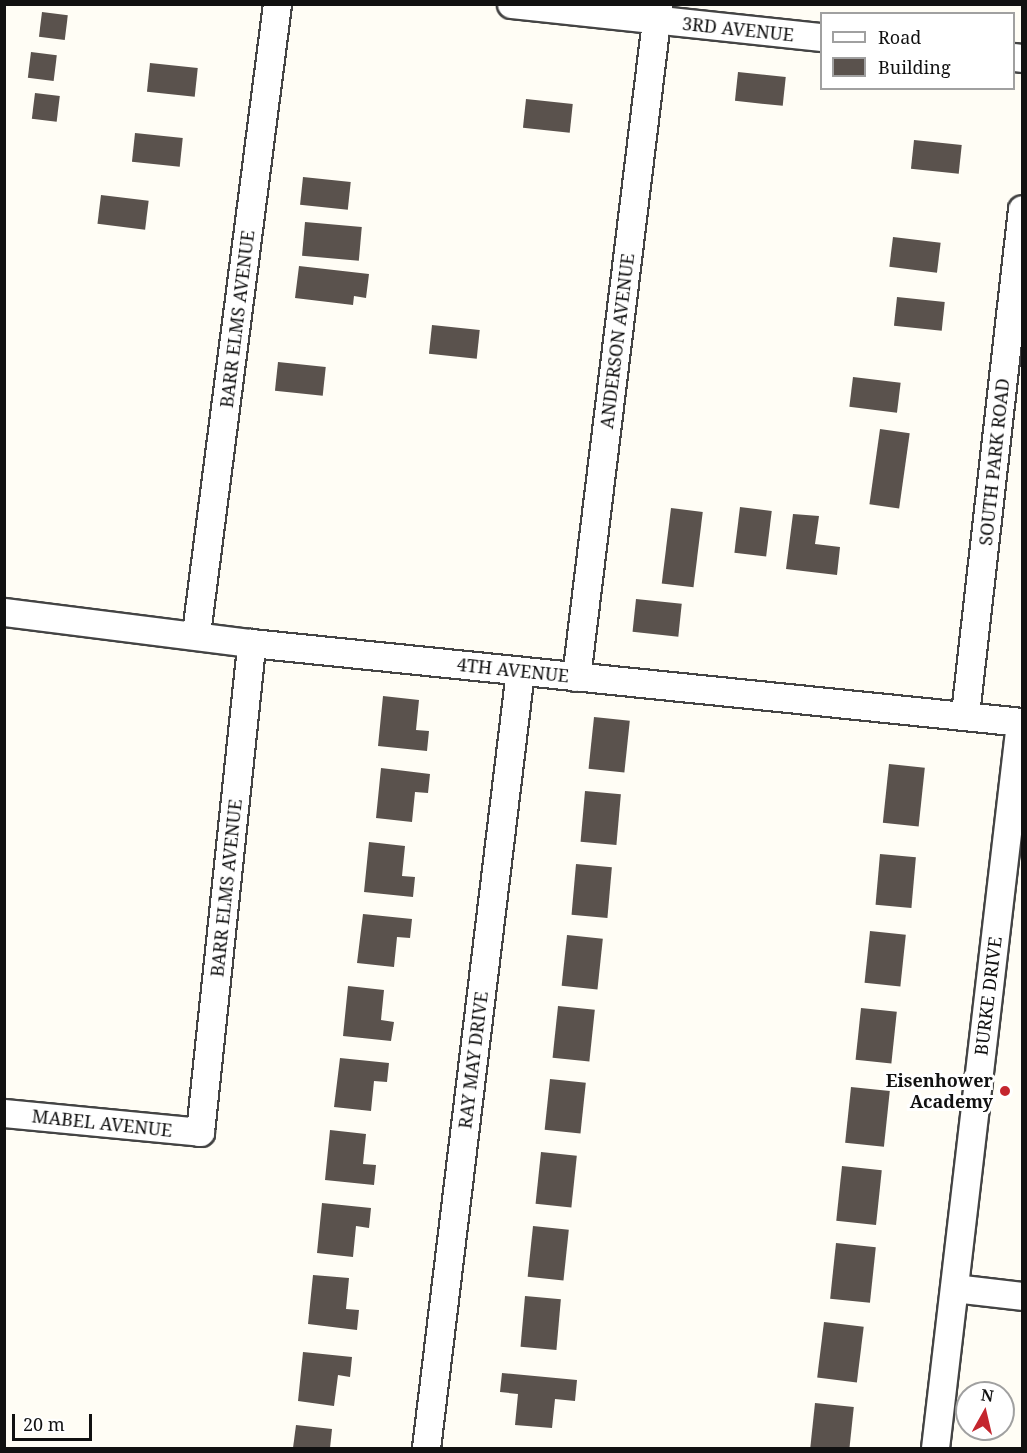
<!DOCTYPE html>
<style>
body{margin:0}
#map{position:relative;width:1027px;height:1453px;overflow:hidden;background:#fffdf5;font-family:"Noto Serif",serif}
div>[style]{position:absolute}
.building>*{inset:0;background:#5a524d;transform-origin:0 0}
.roads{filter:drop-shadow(2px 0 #444) drop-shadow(-2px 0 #444) drop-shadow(0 2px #444) drop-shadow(0 -2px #444)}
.minor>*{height:27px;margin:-13.5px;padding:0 13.5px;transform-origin:13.5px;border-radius:13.5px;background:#fff}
.dots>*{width:16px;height:16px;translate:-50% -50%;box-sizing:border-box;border:3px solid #fff;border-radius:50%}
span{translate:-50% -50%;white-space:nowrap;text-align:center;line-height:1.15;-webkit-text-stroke:6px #fff;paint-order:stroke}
.street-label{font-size:18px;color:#111}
.poi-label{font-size:18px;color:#111;font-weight:700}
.right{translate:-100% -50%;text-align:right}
.frame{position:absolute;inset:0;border:6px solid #111;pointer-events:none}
.legend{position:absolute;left:820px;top:12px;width:195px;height:78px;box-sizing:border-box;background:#fff;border:2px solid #a0a0a0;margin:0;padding:8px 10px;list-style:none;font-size:18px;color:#111}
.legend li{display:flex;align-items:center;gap:12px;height:30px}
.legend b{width:30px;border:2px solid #a0a0a0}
.north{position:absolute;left:955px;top:1381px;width:60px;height:60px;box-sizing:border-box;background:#fff;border:2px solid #a0a0a0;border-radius:50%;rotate:8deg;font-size:16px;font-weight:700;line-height:24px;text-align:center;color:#111}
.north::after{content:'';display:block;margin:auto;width:21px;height:27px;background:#c4262e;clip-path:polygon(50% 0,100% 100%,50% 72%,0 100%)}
.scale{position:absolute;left:12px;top:1414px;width:80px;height:27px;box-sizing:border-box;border:3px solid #111;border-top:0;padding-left:8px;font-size:18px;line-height:21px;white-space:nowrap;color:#111;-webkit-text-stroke:4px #fff;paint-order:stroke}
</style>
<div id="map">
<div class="building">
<div style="left:42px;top:12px;width:26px;height:25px;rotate:7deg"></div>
<div style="left:31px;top:52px;width:26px;height:26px;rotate:7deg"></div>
<div style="left:150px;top:63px;width:48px;height:29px;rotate:6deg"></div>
<div style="left:738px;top:72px;width:48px;height:29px;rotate:6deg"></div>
<div style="left:35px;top:93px;width:25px;height:26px;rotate:7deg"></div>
<div style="left:526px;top:99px;width:47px;height:29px;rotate:6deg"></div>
<div style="left:135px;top:133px;width:48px;height:29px;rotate:6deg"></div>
<div style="left:914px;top:140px;width:48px;height:29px;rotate:6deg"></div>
<div style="left:303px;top:177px;width:48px;height:28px;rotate:6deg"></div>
<div style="left:101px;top:195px;width:48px;height:29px;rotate:7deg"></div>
<div style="left:305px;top:222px;width:57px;height:34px;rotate:5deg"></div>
<div style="left:893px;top:237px;width:48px;height:30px;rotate:7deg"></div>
<div style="clip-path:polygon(299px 266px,369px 274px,366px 298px,354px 296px,353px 305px,295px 298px)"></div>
<div style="left:897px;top:297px;width:48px;height:29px;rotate:6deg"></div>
<div style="left:432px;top:325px;width:48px;height:29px;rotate:6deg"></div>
<div style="left:278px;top:362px;width:48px;height:29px;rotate:6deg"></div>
<div style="left:853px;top:377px;width:48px;height:30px;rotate:7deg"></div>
<div style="left:880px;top:429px;width:30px;height:76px;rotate:8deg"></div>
<div style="left:740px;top:507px;width:32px;height:46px;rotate:7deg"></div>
<div style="left:671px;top:508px;width:32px;height:76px;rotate:7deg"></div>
<div style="clip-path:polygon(793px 514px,819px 516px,815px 544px,840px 547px,837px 575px,786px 569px)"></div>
<div style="left:636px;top:599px;width:46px;height:33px;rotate:6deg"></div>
<div style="clip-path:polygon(383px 696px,419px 700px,416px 730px,429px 731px,427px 751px,378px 746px)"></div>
<div style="left:594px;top:717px;width:36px;height:52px;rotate:6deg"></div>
<div style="left:889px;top:764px;width:36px;height:59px;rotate:6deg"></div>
<div style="clip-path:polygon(381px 768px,430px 774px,428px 793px,415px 792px,412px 822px,376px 818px)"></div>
<div style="left:585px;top:791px;width:36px;height:51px;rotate:5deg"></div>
<div style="clip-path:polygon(369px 842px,405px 846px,402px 876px,415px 877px,413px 897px,364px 892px)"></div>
<div style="left:880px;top:854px;width:36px;height:51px;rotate:5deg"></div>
<div style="left:576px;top:864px;width:36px;height:51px;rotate:5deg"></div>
<div style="clip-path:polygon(363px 914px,412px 919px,410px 938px,397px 937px,394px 967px,357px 963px)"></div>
<div style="left:870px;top:931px;width:36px;height:52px;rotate:6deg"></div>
<div style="left:567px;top:935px;width:36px;height:51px;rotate:6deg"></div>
<div style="clip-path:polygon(348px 986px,384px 990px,381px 1020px,394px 1022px,391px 1041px,343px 1036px)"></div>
<div style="left:558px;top:1006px;width:37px;height:52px;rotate:6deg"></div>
<div style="left:861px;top:1008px;width:36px;height:52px;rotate:6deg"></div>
<div style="clip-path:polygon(340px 1058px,389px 1063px,387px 1082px,374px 1081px,371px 1111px,334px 1107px)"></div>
<div style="left:550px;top:1079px;width:36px;height:51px;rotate:6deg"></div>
<div style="left:851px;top:1087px;width:39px;height:56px;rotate:6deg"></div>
<div style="clip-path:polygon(330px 1130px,366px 1134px,363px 1164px,376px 1165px,374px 1185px,325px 1180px)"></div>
<div style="left:541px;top:1152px;width:36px;height:52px;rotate:6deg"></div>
<div style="left:842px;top:1166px;width:40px;height:55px;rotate:6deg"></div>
<div style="clip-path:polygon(322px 1203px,371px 1208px,369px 1228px,356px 1226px,353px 1257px,317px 1253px)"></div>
<div style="left:533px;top:1226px;width:36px;height:51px;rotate:6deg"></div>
<div style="left:836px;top:1243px;width:40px;height:56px;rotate:6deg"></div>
<div style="clip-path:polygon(313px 1275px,349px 1278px,346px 1309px,359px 1310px,357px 1330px,308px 1324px)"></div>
<div style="left:525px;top:1296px;width:36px;height:51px;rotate:5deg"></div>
<div style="left:824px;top:1322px;width:40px;height:56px;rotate:7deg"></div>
<div style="clip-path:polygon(303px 1352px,352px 1357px,350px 1377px,338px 1375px,334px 1406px,298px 1401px)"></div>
<div style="clip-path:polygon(502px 1373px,577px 1380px,575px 1401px,555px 1399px,552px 1428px,515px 1425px,518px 1394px,500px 1392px)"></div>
<div style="left:815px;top:1403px;width:39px;height:45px;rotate:6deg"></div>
<div style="clip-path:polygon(296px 1425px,332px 1429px,330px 1448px,293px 1448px)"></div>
</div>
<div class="roads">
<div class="minor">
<div style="left:511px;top:4px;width:313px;rotate:6.1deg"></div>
<div style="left:1014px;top:57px;width:8px;rotate:7deg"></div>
<div style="left:4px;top:612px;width:249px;rotate:7.2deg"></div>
<div style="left:251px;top:643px;width:775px;rotate:5.85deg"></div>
<div style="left:196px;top:633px;width:634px;rotate:-82.66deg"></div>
<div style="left:576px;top:677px;width:678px;rotate:-83.05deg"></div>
<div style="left:965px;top:714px;width:508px;rotate:-83.56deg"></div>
<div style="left:4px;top:1113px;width:197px;rotate:5.5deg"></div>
<div style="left:200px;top:1132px;width:492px;rotate:-84deg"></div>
<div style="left:954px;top:1288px;width:68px;rotate:6.7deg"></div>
<div style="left:426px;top:1448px;width:783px;rotate:-83.1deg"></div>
<div style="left:935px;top:1448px;width:731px;rotate:-83.32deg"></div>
</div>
</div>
<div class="dots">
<div style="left:1005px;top:1091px;background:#c4262e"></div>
</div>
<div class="street-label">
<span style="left:738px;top:29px;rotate:6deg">3RD AVENUE</span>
<span style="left:237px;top:319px;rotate:-83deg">BARR ELMS AVENUE</span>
<span style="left:617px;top:341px;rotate:-83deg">ANDERSON AVENUE</span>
<span style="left:994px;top:462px;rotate:-84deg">SOUTH PARK ROAD</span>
<span style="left:513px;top:670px;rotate:6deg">4TH AVENUE</span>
<span style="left:226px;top:888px;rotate:-84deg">BARR ELMS AVENUE</span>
<span style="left:988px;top:996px;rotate:-83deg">BURKE DRIVE</span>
<span style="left:473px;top:1060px;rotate:-83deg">RAY MAY DRIVE</span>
<span style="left:102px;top:1123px;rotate:6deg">MABEL AVENUE</span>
</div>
<div class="poi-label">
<span class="right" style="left:993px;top:1091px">Eisenhower<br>Academy</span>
</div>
<div class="frame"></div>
<ul class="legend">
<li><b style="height:8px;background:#fff"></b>Road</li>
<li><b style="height:16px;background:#5a524d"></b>Building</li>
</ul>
<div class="north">N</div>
<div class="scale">20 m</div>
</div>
